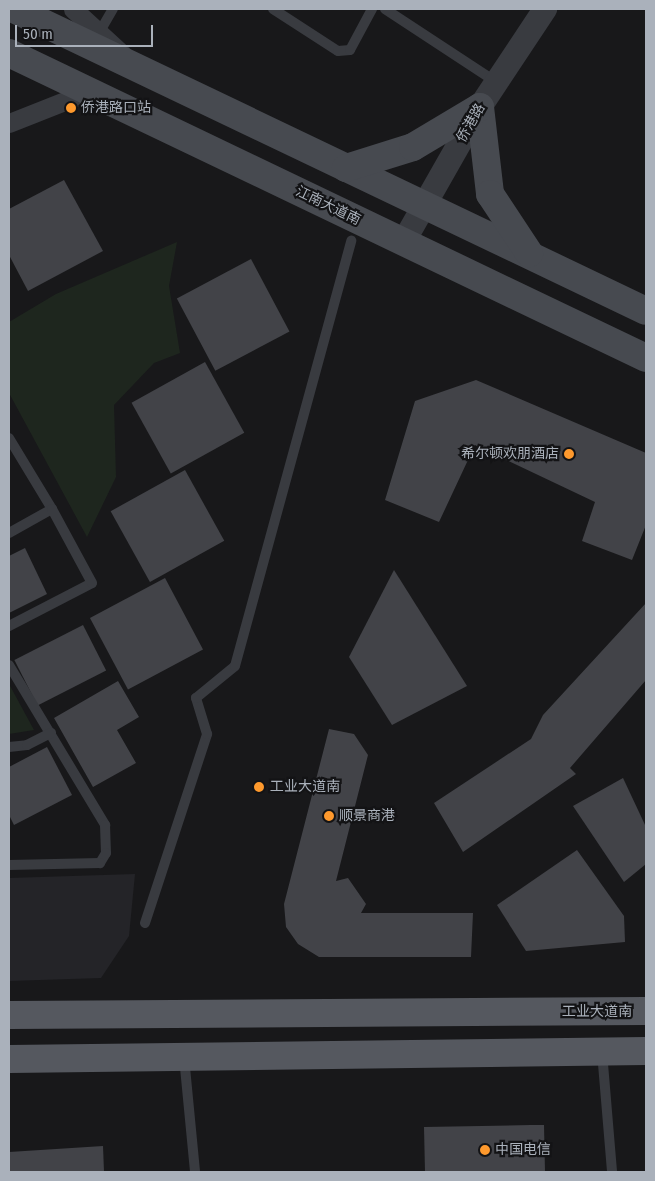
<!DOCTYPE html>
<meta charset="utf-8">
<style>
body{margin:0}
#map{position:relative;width:655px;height:1181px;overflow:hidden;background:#18181a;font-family:"Fira Sans Condensed","Noto Sans SC",sans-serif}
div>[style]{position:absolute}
.built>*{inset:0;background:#242428}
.green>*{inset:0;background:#1e261e}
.building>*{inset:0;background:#424348;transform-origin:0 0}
.service>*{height:10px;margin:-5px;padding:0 5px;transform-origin:5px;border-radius:5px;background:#393b40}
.minor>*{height:19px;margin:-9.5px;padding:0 9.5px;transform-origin:9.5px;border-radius:9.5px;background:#393b40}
.tertiary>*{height:24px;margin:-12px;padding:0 12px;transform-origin:12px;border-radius:12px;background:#393b40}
.secondary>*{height:28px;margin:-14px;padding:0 14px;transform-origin:14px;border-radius:14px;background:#474a50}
.primary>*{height:28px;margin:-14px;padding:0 14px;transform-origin:14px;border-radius:14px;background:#55585f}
.dots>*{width:14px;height:14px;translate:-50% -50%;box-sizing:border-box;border:2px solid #131315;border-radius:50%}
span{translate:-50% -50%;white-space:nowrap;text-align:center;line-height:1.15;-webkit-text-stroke:4.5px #131315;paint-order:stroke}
.poi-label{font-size:14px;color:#aab1bb}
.left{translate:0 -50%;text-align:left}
.right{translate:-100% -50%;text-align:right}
.street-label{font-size:14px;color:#aab1bb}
.frame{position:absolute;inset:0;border:10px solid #aab1bb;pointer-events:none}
.scale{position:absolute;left:15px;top:25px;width:138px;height:22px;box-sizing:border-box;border:2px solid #aab1bb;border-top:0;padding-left:6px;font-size:15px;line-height:18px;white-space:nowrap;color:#aab1bb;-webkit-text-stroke:4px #131315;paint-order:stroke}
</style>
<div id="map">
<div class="built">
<div style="clip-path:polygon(135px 874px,129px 936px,101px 978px,9px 981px,9px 878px)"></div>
</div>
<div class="green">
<div style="clip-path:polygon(177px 242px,169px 286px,180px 353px,154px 363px,114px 405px,116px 477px,87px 537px,9px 393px,9px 322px,56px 294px)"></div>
<div style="clip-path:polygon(9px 684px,34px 730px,9px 734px)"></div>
</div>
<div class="building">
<div style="clip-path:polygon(64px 180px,103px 251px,28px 291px,9px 255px,9px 209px)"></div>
<div style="left:251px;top:259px;width:82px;height:84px;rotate:62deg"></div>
<div style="left:205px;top:362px;width:81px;height:84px;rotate:61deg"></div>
<div style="clip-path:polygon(476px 380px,646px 453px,646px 525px,632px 560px,582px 541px,595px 502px,475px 445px,439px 522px,385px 500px,415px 401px)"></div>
<div style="left:185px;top:470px;width:81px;height:85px;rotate:61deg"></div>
<div style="clip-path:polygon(25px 548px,47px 594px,9px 613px,9px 556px)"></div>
<div style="clip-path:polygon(394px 570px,467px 686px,392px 725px,349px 657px)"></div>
<div style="left:165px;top:578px;width:81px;height:85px;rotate:62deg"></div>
<div style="clip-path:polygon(646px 603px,646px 680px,570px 768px,576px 774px,463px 852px,434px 803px,531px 739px,543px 715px)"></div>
<div style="left:83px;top:625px;width:51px;height:77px;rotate:63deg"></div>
<div style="clip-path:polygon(118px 681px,139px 717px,117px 730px,136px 763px,93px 787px,54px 718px)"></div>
<div style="clip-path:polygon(329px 729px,354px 734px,368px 755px,336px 881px,348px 878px,366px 904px,361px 913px,473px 913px,471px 957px,319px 957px,298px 944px,286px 927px,284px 904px)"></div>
<div style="clip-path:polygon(47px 747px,72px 795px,14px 825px,9px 815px,9px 767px)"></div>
<div style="clip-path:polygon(623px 778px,646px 827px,646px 864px,624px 882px,573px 806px)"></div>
<div style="clip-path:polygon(577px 850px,624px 916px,625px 942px,526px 951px,497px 905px)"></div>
<div style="clip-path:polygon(531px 1125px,544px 1125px,545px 1172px,425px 1172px,424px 1127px)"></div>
<div style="clip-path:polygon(103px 1146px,104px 1172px,9px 1172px,9px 1152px)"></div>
</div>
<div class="service">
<div style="left:273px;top:9px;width:77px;rotate:32.9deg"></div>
<div style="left:338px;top:51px;width:12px;rotate:-5deg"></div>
<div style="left:350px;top:50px;width:47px;rotate:-61.8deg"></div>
<div style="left:385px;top:9px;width:133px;rotate:33.3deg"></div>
<div style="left:99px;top:33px;width:28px;rotate:-60deg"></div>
<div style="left:9px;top:438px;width:83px;rotate:58.8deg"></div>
<div style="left:52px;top:509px;width:49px;rotate:150.8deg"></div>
<div style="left:9px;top:626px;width:93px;rotate:-27.4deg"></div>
<div style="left:92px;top:583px;width:84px;rotate:-118.4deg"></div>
<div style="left:9px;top:665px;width:187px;rotate:59deg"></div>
<div style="left:105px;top:825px;width:28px;rotate:88deg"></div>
<div style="left:106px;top:853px;width:12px;rotate:121deg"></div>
<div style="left:100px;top:863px;width:91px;rotate:178.7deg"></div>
<div style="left:9px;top:747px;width:18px;rotate:-6deg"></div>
<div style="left:27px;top:745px;width:27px;rotate:-27deg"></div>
<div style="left:145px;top:923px;width:199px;rotate:-71.8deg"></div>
<div style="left:207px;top:734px;width:38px;rotate:-107deg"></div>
<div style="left:196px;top:698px;width:50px;rotate:-39.4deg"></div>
<div style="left:235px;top:666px;width:441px;rotate:-74.7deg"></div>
<div style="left:602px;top:1052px;width:120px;rotate:85.2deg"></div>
<div style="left:184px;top:1057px;width:116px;rotate:84.5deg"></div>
</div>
<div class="minor">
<div style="left:73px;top:9px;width:67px;rotate:42.6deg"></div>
<div style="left:9px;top:123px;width:87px;rotate:-21.6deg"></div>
</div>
<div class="tertiary">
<div style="left:404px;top:241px;width:154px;rotate:-60.4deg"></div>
<div style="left:480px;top:107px;width:118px;rotate:-56.4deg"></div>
</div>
<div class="secondary">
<div style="left:14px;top:9px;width:700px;rotate:25.54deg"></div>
<div style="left:9px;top:53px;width:706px;rotate:25.59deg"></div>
<div style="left:480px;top:107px;width:88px;rotate:83.4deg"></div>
<div style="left:490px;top:194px;width:71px;rotate:56.5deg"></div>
<div style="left:346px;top:168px;width:70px;rotate:-17.4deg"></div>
<div style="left:413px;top:147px;width:78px;rotate:-30.8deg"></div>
</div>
<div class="primary">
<div style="left:9px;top:1015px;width:637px;rotate:-0.36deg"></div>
<div style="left:9px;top:1059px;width:637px;rotate:-0.72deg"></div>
</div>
<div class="dots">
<div style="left:71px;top:108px;background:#fe992d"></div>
<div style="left:569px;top:454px;background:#fe992d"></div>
<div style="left:259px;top:787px;background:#fe992d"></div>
<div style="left:329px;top:816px;background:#fe992d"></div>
<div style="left:485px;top:1150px;background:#fe992d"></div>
</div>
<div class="poi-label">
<span class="left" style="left:81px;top:108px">侨港路口站</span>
<span class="right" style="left:559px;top:454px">希尔顿欢朋酒店</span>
<span class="left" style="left:270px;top:787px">工业大道南</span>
<span class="left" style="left:339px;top:816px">顺景商港</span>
<span class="left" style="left:495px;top:1150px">中国电信</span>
</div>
<div class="street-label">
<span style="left:471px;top:123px;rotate:-60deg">侨港路</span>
<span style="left:328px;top:206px;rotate:26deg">江南大道南</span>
<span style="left:597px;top:1012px">工业大道南</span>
</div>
<div class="frame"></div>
<div class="scale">50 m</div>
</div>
